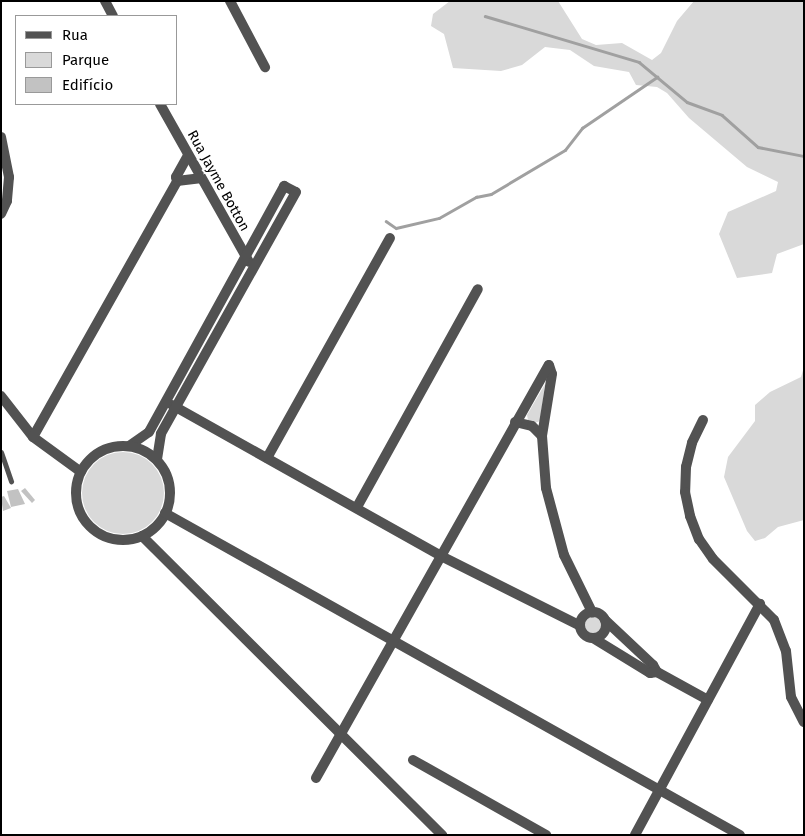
<!DOCTYPE html>
<meta charset="utf-8">
<style>
body{margin:0}
#map{position:relative;width:805px;height:836px;overflow:hidden;background:#fff;font-family:"Fira Sans",sans-serif}
div>[style]{position:absolute}
.green>*{inset:0;background:#d9d9d9}
.round{border-radius:50%}
.stream>*{height:2.5px;margin:-1.25px;padding:0 1.25px;transform-origin:1.25px;border-radius:1.25px;background:#a0a0a0}
.building>*{inset:0;background:#c2c2c2}
.lane>*{height:5px;margin:-2.5px;padding:0 2.5px;transform-origin:2.5px;border-radius:2.5px;background:#525252}
.street>*{height:10px;margin:-5px;padding:0 5px;transform-origin:5px;border-radius:5px;background:#525252}
.street>.ring{margin:-5px;padding:0;box-sizing:content-box;background:none;border:10px solid #525252;border-radius:50%}
span{translate:-50% -50%;white-space:nowrap;text-align:center;line-height:1.15;-webkit-text-stroke:4px #fff;paint-order:stroke}
.street-label{font-size:14px;color:#000}
.frame{position:absolute;inset:0;border:2px solid #000;pointer-events:none}
.legend{position:absolute;left:15px;top:15px;width:162px;height:90px;box-sizing:border-box;background:#fff;border:1px solid #999;margin:0;padding:6px 9px;list-style:none;font-size:15px;color:#000}
.legend li{display:flex;align-items:center;gap:10px;height:25px}
.legend b{width:25px;border:1px solid #999}
</style>
<div id="map">
<div class="green">
<div style="clip-path:polygon(450px 1px,558px 1px,582px 39px,596px 45px,622px 43px,652px 60px,661px 53px,677px 21px,694px 1px,804px 1px,804px 244px,777px 254px,772px 273px,737px 278px,719px 234px,728px 212px,776px 191px,778px 182px,747px 167px,689px 118px,667px 93px,657px 87px,636px 85px,629px 72px,594px 66px,570px 50px,545px 47px,522px 65px,501px 71px,453px 68px,444px 34px,431px 26px,433px 14px)"></div>
<div style="clip-path:polygon(804px 367px,804px 520px,778px 527px,765px 538px,755px 541px,747px 531px,724px 477px,728px 457px,755px 421px,755px 405px,770px 392px,801px 377px)"></div>
<div style="clip-path:polygon(545px 384px,540px 421px,535px 423px,528px 420px,527px 415px)"></div>
<div class="round" style="left:82px;top:452px;width:82px;height:82px"></div>
<div class="round" style="left:585px;top:617px;width:16px;height:16px"></div>
</div>
<div class="stream">
<div style="left:485px;top:16px;width:161px;rotate:16.6deg"></div>
<div style="left:639px;top:62px;width:62px;rotate:39.8deg"></div>
<div style="left:687px;top:102px;width:37px;rotate:20deg"></div>
<div style="left:722px;top:115px;width:48px;rotate:41.6deg"></div>
<div style="left:758px;top:147px;width:47px;rotate:11.1deg"></div>
<div style="left:386px;top:221px;width:12px;rotate:35deg"></div>
<div style="left:396px;top:228px;width:44px;rotate:-13.1deg"></div>
<div style="left:439px;top:218px;width:43px;rotate:-29.6deg"></div>
<div style="left:476px;top:197px;width:15px;rotate:-11deg"></div>
<div style="left:491px;top:194px;width:86px;rotate:-30.7deg"></div>
<div style="left:565px;top:150px;width:28px;rotate:-52deg"></div>
<div style="left:582px;top:128px;width:91px;rotate:-34.2deg"></div>
</div>
<div class="building">
<div style="clip-path:polygon(25px 488px,35px 500px,32px 503px,21px 491px)"></div>
<div style="clip-path:polygon(18px 489px,25px 504px,11px 507px,7px 491px)"></div>
<div style="clip-path:polygon(4px 496px,11px 508px,3px 511px,1px 497px)"></div>
</div>
<div class="lane">
<div style="left:1px;top:452px;width:31px;rotate:71deg"></div>
</div>
<div class="street">
<div style="left:105px;top:1px;width:17px;rotate:62deg"></div>
<div style="left:230px;top:1px;width:75px;rotate:62.1deg"></div>
<div style="left:160px;top:104px;width:181px;rotate:60.6deg"></div>
<div style="left:1px;top:137px;width:41px;rotate:78.7deg"></div>
<div style="left:9px;top:177px;width:24px;rotate:95deg"></div>
<div style="left:7px;top:201px;width:14px;rotate:115deg"></div>
<div style="left:177px;top:181px;width:23px;rotate:-7deg"></div>
<div style="left:549px;top:365px;width:9px;rotate:72deg"></div>
<div style="left:552px;top:374px;width:63px;rotate:99.2deg"></div>
<div style="left:542px;top:436px;width:52px;rotate:85.6deg"></div>
<div style="left:546px;top:488px;width:69px;rotate:75deg"></div>
<div style="left:564px;top:555px;width:64px;rotate:63.8deg"></div>
<div style="left:1px;top:396px;width:52px;rotate:52deg"></div>
<div style="left:33px;top:437px;width:59px;rotate:36.1deg"></div>
<div style="left:172px;top:405px;width:308px;rotate:29.3deg"></div>
<div style="left:441px;top:556px;width:154px;rotate:26.6deg"></div>
<div style="left:703px;top:420px;width:25px;rotate:116deg"></div>
<div style="left:692px;top:443px;width:25px;rotate:104deg"></div>
<div style="left:686px;top:467px;width:25px;rotate:92deg"></div>
<div style="left:685px;top:492px;width:25px;rotate:78deg"></div>
<div style="left:690px;top:516px;width:25px;rotate:69deg"></div>
<div style="left:699px;top:539px;width:24px;rotate:55deg"></div>
<div style="left:713px;top:559px;width:86px;rotate:45deg"></div>
<div style="left:774px;top:620px;width:33px;rotate:69deg"></div>
<div style="left:786px;top:651px;width:46px;rotate:83.8deg"></div>
<div style="left:791px;top:697px;width:28px;rotate:63deg"></div>
<div style="left:515px;top:422px;width:17px;rotate:13deg"></div>
<div style="left:532px;top:426px;width:14px;rotate:45deg"></div>
<div style="left:33px;top:437px;width:294px;rotate:-60.6deg"></div>
<div style="left:177px;top:181px;width:4px;rotate:-104deg"></div>
<div style="left:176px;top:177px;width:25px;rotate:-61deg"></div>
<div style="left:129px;top:446px;width:24px;rotate:-35deg"></div>
<div style="left:149px;top:432px;width:281px;rotate:-61.2deg"></div>
<div style="left:284px;top:186px;width:13px;rotate:27deg"></div>
<div style="left:296px;top:192px;width:277px;rotate:119.2deg"></div>
<div style="left:161px;top:434px;width:26px;rotate:99deg"></div>
<div class="ring" style="left:76px;top:446px;width:84px;height:84px"></div>
<div style="left:267px;top:458px;width:252px;rotate:-60.8deg"></div>
<div style="left:357px;top:507px;width:249px;rotate:-61deg"></div>
<div style="left:165px;top:513px;width:659px;rotate:29.25deg"></div>
<div style="left:142px;top:536px;width:424px;rotate:44.9deg"></div>
<div class="ring" style="left:580px;top:612px;width:16px;height:16px"></div>
<div style="left:605px;top:620px;width:66px;rotate:43.2deg"></div>
<div style="left:653px;top:665px;width:8px;rotate:60deg"></div>
<div style="left:657px;top:672px;width:58px;rotate:28.8deg"></div>
<div style="left:593px;top:638px;width:67px;rotate:31.6deg"></div>
<div style="left:650px;top:673px;width:7px;rotate:-8deg"></div>
<div style="left:413px;top:760px;width:153px;rotate:29.4deg"></div>
<div style="left:316px;top:778px;width:474px;rotate:-60.6deg"></div>
<div style="left:635px;top:835px;width:263px;rotate:-61.6deg"></div>
</div>
<div class="street-label">
<span style="left:218px;top:181px;rotate:61deg">Rua Jayme Botton</span>
</div>
<div class="frame"></div>
<ul class="legend">
<li><b style="height:6px;background:#525252"></b>Rua</li>
<li><b style="height:14px;background:#d9d9d9"></b>Parque</li>
<li><b style="height:14px;background:#c2c2c2"></b>Edifício</li>
</ul>
</div>
